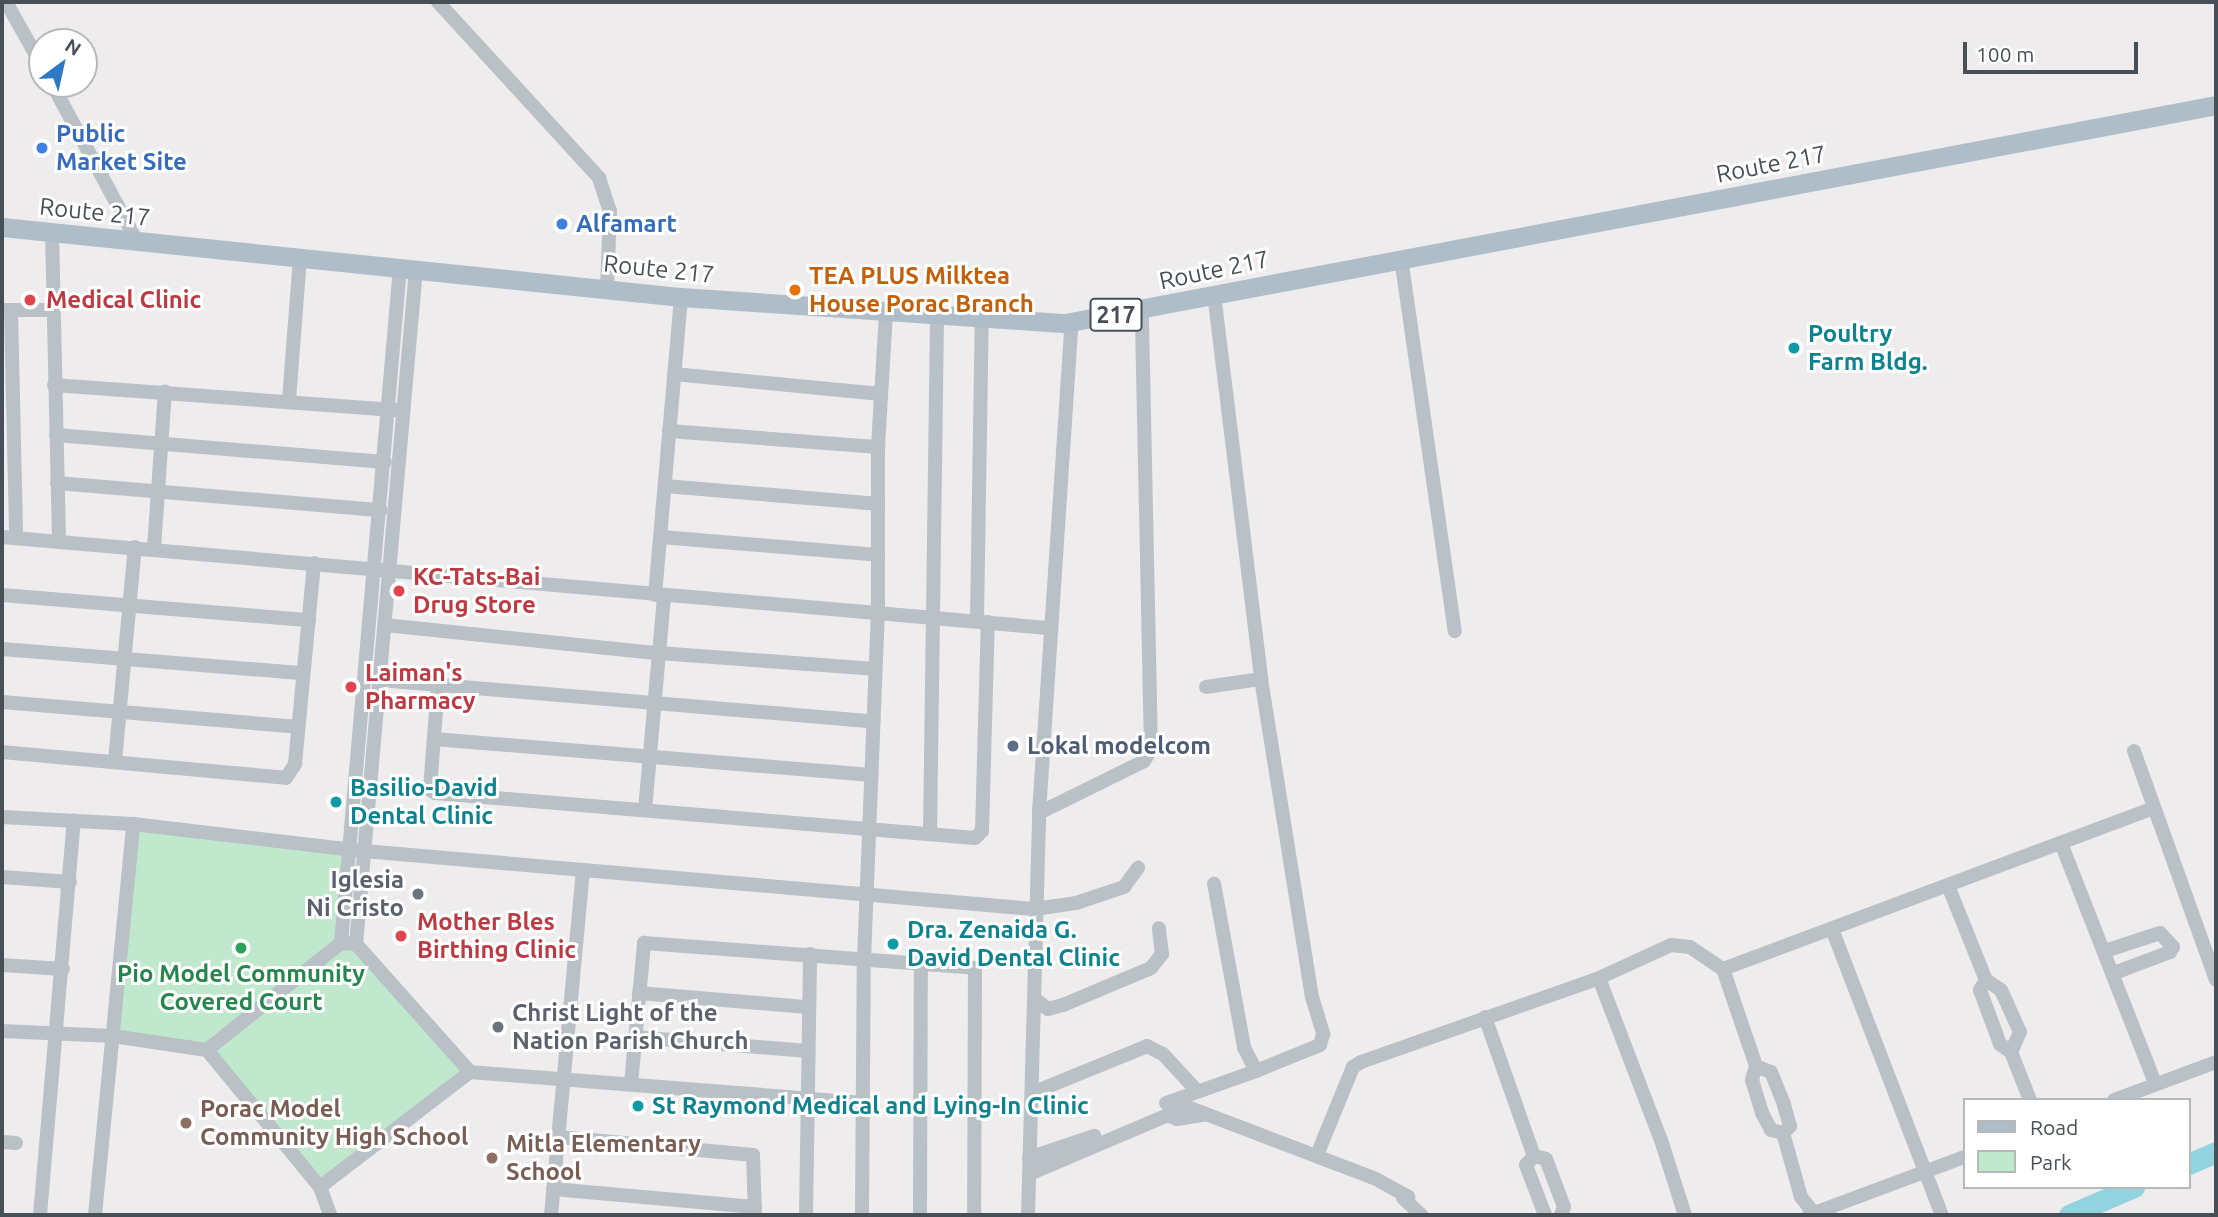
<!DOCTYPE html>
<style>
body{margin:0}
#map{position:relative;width:2218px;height:1217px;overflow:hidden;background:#eeecec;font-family:Ubuntu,sans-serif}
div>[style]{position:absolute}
.green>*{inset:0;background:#bfe8cc}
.river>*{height:21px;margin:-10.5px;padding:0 10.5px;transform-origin:10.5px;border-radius:10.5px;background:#91d4e0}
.minor>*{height:14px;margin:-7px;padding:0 7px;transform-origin:7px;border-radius:7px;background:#b9c1c7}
.major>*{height:19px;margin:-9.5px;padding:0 9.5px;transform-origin:9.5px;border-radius:9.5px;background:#afbdc8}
.dots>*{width:19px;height:19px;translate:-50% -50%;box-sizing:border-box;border:4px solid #fff;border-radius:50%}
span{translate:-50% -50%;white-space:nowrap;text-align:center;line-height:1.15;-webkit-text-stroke:6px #fff;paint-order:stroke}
.shield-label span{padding:2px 5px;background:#fff;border:2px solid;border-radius:5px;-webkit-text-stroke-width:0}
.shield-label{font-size:23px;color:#475057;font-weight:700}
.shop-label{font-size:24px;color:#366cbe;font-weight:700}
.left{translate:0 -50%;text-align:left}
.street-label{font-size:24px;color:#475057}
.food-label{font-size:24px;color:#c56008;font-weight:700}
.health-label{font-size:24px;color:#be3a42;font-weight:700}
.culture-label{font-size:24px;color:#0d838f;font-weight:700}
.service-label{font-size:24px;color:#4e5e75;font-weight:700}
.worship-label{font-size:24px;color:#5b616d;font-weight:700}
.right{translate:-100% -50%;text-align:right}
.leisure-label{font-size:24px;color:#27864d;font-weight:700}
.education-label{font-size:24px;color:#785e54;font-weight:700}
.frame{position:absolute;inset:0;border:4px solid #475057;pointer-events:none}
.legend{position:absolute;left:1963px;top:1098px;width:228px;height:91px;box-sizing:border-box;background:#fff;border:2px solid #b5b9bc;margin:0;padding:9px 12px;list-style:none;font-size:21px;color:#475057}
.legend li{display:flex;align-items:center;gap:14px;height:35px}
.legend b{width:35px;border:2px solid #b5b9bc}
.north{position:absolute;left:28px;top:28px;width:70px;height:70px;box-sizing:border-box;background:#fff;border:2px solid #b5b9bc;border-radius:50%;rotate:33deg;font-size:19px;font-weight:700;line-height:28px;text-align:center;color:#475057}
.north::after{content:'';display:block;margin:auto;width:24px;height:32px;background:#2e79c6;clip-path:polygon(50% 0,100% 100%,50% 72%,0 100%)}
.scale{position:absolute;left:1963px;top:42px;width:175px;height:32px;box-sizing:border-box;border:4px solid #475057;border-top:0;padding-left:9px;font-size:21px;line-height:24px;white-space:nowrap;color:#475057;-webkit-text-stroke:5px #fff;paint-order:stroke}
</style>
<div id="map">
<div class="green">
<div style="clip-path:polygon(133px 824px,352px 849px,341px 943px,356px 944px,470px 1072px,320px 1187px,207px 1051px,113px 1036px)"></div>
</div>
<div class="river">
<div style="left:2188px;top:1164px;width:30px;rotate:-23deg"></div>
<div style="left:2069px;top:1215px;width:71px;rotate:-23.3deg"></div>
</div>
<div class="minor">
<div style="left:6px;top:2px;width:73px;rotate:60.6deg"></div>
<div style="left:438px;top:2px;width:239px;rotate:47.5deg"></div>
<div style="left:599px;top:178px;width:35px;rotate:72deg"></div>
<div style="left:610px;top:211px;width:77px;rotate:92.2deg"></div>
<div style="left:52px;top:84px;width:179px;rotate:61.6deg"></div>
<div style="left:52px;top:232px;width:310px;rotate:88.7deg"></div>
<div style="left:1401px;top:258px;width:377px;rotate:81.8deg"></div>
<div style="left:1214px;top:294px;width:388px;rotate:83deg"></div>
<div style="left:1261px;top:679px;width:322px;rotate:80.9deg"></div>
<div style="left:1312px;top:997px;width:39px;rotate:73deg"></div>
<div style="left:1323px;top:1034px;width:11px;rotate:105deg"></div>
<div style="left:1320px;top:1045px;width:69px;rotate:157.9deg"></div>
<div style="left:3px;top:310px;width:49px"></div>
<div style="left:11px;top:310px;width:228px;rotate:88.7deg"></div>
<div style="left:674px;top:374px;width:208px;rotate:5.5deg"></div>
<div style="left:54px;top:385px;width:345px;rotate:4.2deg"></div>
<div style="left:289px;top:400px;width:142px;rotate:-85.6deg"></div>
<div style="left:669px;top:431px;width:210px;rotate:4.4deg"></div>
<div style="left:56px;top:435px;width:330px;rotate:4.7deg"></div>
<div style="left:57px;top:483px;width:325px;rotate:4.8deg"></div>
<div style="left:665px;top:486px;width:214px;rotate:4.8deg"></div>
<div style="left:2px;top:537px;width:1050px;rotate:4.97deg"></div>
<div style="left:661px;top:537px;width:218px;rotate:4.7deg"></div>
<div style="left:154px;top:548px;width:157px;rotate:-86deg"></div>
<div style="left:2px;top:595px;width:308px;rotate:4.7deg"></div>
<div style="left:655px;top:595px;width:299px;rotate:-85deg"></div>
<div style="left:977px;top:620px;width:302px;rotate:-89.1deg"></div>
<div style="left:385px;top:625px;width:274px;rotate:5.9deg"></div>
<div style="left:658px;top:653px;width:217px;rotate:4.2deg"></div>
<div style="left:2px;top:649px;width:302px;rotate:4.6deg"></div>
<div style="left:380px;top:680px;width:495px;rotate:4.8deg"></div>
<div style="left:438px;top:685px;width:105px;rotate:94.4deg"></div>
<div style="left:430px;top:790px;width:6px;rotate:31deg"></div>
<div style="left:435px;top:793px;width:542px;rotate:4.76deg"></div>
<div style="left:975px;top:838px;width:10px;rotate:-45deg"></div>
<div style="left:982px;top:831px;width:209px;rotate:-88.4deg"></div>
<div style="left:1206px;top:687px;width:56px;rotate:-8.3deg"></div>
<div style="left:2px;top:702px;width:297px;rotate:4.8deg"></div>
<div style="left:434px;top:739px;width:439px;rotate:4.7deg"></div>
<div style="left:2134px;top:751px;width:243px;rotate:70.3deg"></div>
<div style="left:2px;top:752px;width:285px;rotate:5.2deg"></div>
<div style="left:286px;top:778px;width:17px;rotate:-57deg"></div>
<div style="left:295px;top:764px;width:202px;rotate:-84.6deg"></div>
<div style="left:115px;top:761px;width:215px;rotate:-84.7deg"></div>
<div style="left:645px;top:810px;width:215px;rotate:-84.9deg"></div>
<div style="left:1039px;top:813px;width:117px;rotate:-26.3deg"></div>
<div style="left:1144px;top:761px;width:13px;rotate:-58deg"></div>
<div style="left:1151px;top:750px;width:440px;rotate:-91.2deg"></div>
<div style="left:2px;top:817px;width:131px;rotate:3.1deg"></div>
<div style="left:133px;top:824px;width:233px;rotate:6.7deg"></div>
<div style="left:364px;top:851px;width:673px;rotate:4.95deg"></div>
<div style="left:1034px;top:909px;width:42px;rotate:-8.1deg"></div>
<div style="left:1076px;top:903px;width:51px;rotate:-18.4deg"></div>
<div style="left:1124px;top:887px;width:24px;rotate:-54deg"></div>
<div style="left:930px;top:834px;width:517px;rotate:-89.22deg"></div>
<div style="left:2061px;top:843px;width:258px;rotate:68.6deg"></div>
<div style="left:2px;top:877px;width:68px;rotate:4.2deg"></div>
<div style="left:1949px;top:888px;width:99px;rotate:68.1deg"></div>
<div style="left:1986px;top:980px;width:12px;rotate:121deg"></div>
<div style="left:1980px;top:990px;width:58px;rotate:69.7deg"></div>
<div style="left:2000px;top:1044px;width:14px;rotate:36deg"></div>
<div style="left:2011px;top:1052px;width:52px;rotate:68.4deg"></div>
<div style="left:1832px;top:929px;width:306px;rotate:69deg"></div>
<div style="left:341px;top:943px;width:679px;rotate:-85.01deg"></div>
<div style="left:356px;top:944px;width:678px;rotate:-84.92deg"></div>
<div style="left:2105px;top:951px;width:58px;rotate:-18.1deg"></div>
<div style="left:2160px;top:933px;width:19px;rotate:47deg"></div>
<div style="left:2173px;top:947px;width:6px;rotate:121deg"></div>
<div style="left:2170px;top:952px;width:60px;rotate:159.4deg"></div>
<div style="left:2px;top:965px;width:61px;rotate:3.8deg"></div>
<div style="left:1723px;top:969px;width:457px;rotate:-20.5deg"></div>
<div style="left:1599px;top:978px;width:173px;rotate:69.1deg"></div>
<div style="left:1661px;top:1140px;width:79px;rotate:72.3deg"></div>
<div style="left:1986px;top:980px;width:18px;rotate:34deg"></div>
<div style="left:2001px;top:990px;width:46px;rotate:65.7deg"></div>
<div style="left:2020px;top:1032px;width:22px;rotate:114deg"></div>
<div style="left:639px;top:993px;width:169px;rotate:4.8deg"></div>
<div style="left:1035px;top:999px;width:16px;rotate:38deg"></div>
<div style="left:1048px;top:1009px;width:16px;rotate:-15deg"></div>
<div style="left:1063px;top:1005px;width:95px;rotate:-22.8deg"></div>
<div style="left:1151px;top:968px;width:18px;rotate:-52deg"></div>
<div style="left:1162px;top:954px;width:26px;rotate:-97deg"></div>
<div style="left:1485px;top:1017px;width:147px;rotate:70.6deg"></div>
<div style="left:2px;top:1031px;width:111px;rotate:2.6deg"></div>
<div style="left:113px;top:1036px;width:95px;rotate:8.5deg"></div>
<div style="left:207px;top:1050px;width:178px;rotate:50.5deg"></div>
<div style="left:320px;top:1187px;width:30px;rotate:70deg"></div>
<div style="left:634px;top:1037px;width:175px;rotate:4.6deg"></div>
<div style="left:207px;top:1050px;width:171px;rotate:-38.6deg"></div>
<div style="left:341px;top:943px;width:15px;rotate:4deg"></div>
<div style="left:356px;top:944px;width:171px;rotate:48.3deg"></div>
<div style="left:1756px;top:1066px;width:15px;rotate:106deg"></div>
<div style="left:1752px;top:1080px;width:34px;rotate:73deg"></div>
<div style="left:1762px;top:1113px;width:19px;rotate:62deg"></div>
<div style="left:1771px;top:1130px;width:12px;rotate:14deg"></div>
<div style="left:631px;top:1084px;width:142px;rotate:-84.7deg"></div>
<div style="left:644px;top:943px;width:332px;rotate:4.3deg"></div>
<div style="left:975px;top:968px;width:247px;rotate:90.2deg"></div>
<div style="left:1032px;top:1093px;width:124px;rotate:-22.2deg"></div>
<div style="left:1147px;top:1046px;width:18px;rotate:27deg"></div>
<div style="left:1163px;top:1054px;width:50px;rotate:47.4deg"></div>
<div style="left:2114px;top:1100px;width:109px;rotate:-20.4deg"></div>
<div style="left:1166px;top:1103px;width:96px;rotate:-19.6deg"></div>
<div style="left:1256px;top:1071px;width:27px;rotate:-117deg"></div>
<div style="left:1244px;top:1047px;width:166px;rotate:-100.4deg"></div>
<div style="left:1168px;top:1115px;width:10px;rotate:24deg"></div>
<div style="left:1177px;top:1119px;width:30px;rotate:-9deg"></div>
<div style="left:559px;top:1137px;width:195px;rotate:5.3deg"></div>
<div style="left:753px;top:1155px;width:60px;rotate:88.1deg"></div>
<div style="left:2px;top:1142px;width:14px;rotate:4deg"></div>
<div style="left:1317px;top:1155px;width:95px;rotate:-67.8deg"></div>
<div style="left:1353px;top:1067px;width:9px;rotate:-32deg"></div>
<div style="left:1361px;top:1062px;width:252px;rotate:-19.4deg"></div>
<div style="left:1599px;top:978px;width:79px;rotate:-24.6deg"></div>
<div style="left:1671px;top:945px;width:19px;rotate:6deg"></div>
<div style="left:1690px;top:947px;width:40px;rotate:34deg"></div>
<div style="left:1723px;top:969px;width:102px;rotate:71.2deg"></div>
<div style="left:1756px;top:1066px;width:16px;rotate:22deg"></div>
<div style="left:1771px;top:1072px;width:35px;rotate:68deg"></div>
<div style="left:1784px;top:1105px;width:22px;rotate:74deg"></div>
<div style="left:1790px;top:1126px;width:10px;rotate:135deg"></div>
<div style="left:1783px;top:1133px;width:66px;rotate:74.3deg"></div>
<div style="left:1801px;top:1197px;width:18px;rotate:52deg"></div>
<div style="left:1534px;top:1156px;width:12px;rotate:14deg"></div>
<div style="left:1546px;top:1159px;width:51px;rotate:69.4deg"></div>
<div style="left:1564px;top:1207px;width:9px;rotate:111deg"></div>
<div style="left:1534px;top:1156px;width:12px;rotate:132deg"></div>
<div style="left:1526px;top:1165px;width:53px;rotate:69.2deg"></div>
<div style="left:1029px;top:1158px;width:69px;rotate:-18.7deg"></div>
<div style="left:1029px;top:1174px;width:151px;rotate:-23deg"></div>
<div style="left:1168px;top:1115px;width:11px;rotate:-52deg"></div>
<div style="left:1175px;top:1106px;width:10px"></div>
<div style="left:1185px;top:1106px;width:204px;rotate:20.9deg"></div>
<div style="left:1376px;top:1179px;width:37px;rotate:29deg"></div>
<div style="left:1408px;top:1197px;width:5px;rotate:169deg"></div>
<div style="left:1403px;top:1198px;width:25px;rotate:43deg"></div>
<div style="left:320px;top:1187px;width:189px;rotate:-37.5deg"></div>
<div style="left:470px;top:1072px;width:394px;rotate:4.5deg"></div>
<div style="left:553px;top:1189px;width:203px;rotate:5.1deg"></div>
<div style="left:40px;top:1215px;width:396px;rotate:-85.1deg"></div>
<div style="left:95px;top:1215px;width:393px;rotate:-84.4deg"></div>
<div style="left:551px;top:1215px;width:344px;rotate:-84.7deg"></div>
<div style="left:806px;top:1215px;width:261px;rotate:-89.1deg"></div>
<div style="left:862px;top:1215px;width:256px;rotate:-89.6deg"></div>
<div style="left:864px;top:959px;width:345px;rotate:-87.7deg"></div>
<div style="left:878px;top:614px;width:167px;rotate:-90deg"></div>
<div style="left:878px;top:447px;width:134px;rotate:-86.6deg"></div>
<div style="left:920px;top:1215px;width:249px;rotate:-89.8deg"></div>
<div style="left:1028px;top:1215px;width:402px;rotate:-88.4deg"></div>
<div style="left:1039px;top:813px;width:492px;rotate:-86.2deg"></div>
<div style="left:1809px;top:1215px;width:165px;rotate:-20.5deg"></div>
</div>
<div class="major">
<div style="left:2px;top:227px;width:683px;rotate:5.89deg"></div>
<div style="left:681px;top:297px;width:385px;rotate:3.9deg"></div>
<div style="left:1065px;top:323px;width:1171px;rotate:-10.72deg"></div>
</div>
<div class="dots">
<div style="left:42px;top:148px;background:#3f7fe0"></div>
<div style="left:562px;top:224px;background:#3f7fe0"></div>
<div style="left:795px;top:290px;background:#e8710a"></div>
<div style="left:30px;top:300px;background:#e0444e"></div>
<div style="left:1794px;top:348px;background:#0f9aa8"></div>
<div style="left:399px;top:591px;background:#e0444e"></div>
<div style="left:351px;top:687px;background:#e0444e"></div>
<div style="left:1013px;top:746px;background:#5c6f8a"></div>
<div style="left:336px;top:802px;background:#0f9aa8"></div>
<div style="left:418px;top:894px;background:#6b7280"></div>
<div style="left:401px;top:936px;background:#e0444e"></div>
<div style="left:893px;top:944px;background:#0f9aa8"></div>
<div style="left:241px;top:948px;background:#2e9e5b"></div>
<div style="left:498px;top:1027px;background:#6b7280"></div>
<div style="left:638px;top:1106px;background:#0f9aa8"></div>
<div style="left:186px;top:1123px;background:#8d6e63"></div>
<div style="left:492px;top:1158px;background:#8d6e63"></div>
</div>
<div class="shield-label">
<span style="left:1116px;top:315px">217</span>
</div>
<div class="shop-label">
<span class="left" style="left:56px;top:148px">Public<br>Market Site</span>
<span class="left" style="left:576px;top:224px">Alfamart</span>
</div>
<div class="street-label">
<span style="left:1771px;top:164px;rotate:-11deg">Route 217</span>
<span style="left:95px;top:212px;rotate:6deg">Route 217</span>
<span style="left:659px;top:269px;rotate:6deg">Route 217</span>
<span style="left:1214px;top:270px;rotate:-12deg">Route 217</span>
</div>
<div class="food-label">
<span class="left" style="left:809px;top:290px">TEA PLUS Milktea<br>House Porac Branch</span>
</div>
<div class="health-label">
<span class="left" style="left:46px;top:300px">Medical Clinic</span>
<span class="left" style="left:413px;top:591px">KC-Tats-Bai<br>Drug Store</span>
<span class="left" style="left:365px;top:687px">Laiman's<br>Pharmacy</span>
<span class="left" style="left:417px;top:936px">Mother Bles<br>Birthing Clinic</span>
</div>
<div class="culture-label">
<span class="left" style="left:1808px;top:348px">Poultry<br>Farm Bldg.</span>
<span class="left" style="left:350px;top:802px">Basilio-David<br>Dental Clinic</span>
<span class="left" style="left:907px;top:944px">Dra. Zenaida G.<br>David Dental Clinic</span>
<span class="left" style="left:652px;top:1106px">St Raymond Medical and Lying-In Clinic</span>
</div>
<div class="service-label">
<span class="left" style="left:1027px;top:746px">Lokal modelcom</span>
</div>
<div class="worship-label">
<span class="right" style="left:404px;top:894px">Iglesia<br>Ni Cristo</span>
<span class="left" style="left:512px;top:1027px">Christ Light of the<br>Nation Parish Church</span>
</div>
<div class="leisure-label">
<span style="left:241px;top:988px">Pio Model Community<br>Covered Court</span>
</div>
<div class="education-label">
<span class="left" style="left:200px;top:1123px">Porac Model<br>Community High School</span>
<span class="left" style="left:506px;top:1158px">Mitla Elementary<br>School</span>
</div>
<div class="frame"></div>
<ul class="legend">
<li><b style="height:9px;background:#afbdc8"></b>Road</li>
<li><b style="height:19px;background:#bfe8cc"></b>Park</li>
</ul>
<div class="north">N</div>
<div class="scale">100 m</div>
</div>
